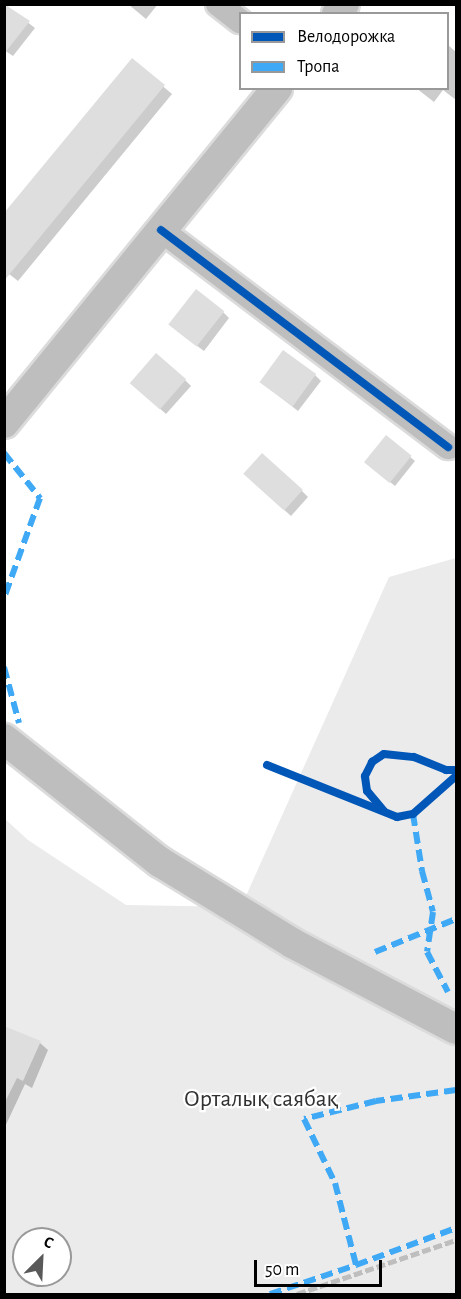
<!DOCTYPE html>
<meta charset="utf-8">
<style>
body{margin:0}
#map{position:relative;width:461px;height:1299px;overflow:hidden;background:#fff;font-family:"Alegreya Sans",sans-serif}
div>[style]{position:absolute}
.green>*{inset:0;background:#ebebeb}
.shadow>*{inset:0;background:#0003}
.building>*{inset:0;background:#dedede;transform-origin:0 0}
.roads{filter:drop-shadow(2px 0 #dbdbdb) drop-shadow(-2px 0 #dbdbdb) drop-shadow(0 2px #dbdbdb) drop-shadow(0 -2px #dbdbdb)}
.minor>*{height:24px;margin:-12px;padding:0 12px;transform-origin:12px;border-radius:12px;background:#bebebe}
.major>*{height:30px;margin:-15px;padding:0 15px;transform-origin:15px;border-radius:15px;background:#bebebe}
.rail>*{height:4.5px;margin-top:-2.25px;transform-origin:0;background:repeating-linear-gradient(90deg,#bebebe 0 9px,transparent 0 12px)}
.quiet>*{height:6px;margin-top:-3px;transform-origin:0;background:repeating-linear-gradient(90deg,#3fa9f5 0 12px,transparent 0 18px)}
.cycleway>*{height:8px;margin:-4px;padding:0 4px;transform-origin:4px;border-radius:4px;background:#0057b8}
span{translate:-50% -50%;white-space:nowrap;text-align:center;line-height:1.15;-webkit-text-stroke:4.5px #fff;paint-order:stroke}
.park-label{font-size:24px;color:#313131}
.frame{position:absolute;inset:0;border:6px solid #000;pointer-events:none}
.legend{position:absolute;left:239px;top:12px;width:210px;height:78px;box-sizing:border-box;background:#fff;border:2px solid #999;margin:0;padding:8px 10px;list-style:none;font-size:18px;color:#000}
.legend li{display:flex;align-items:center;gap:12px;height:30px}
.legend b{width:30px;border:2px solid #999}
.north{position:absolute;left:12px;top:1227px;width:60px;height:60px;box-sizing:border-box;background:#fff;border:2px solid #999;border-radius:50%;rotate:24deg;font-size:16px;font-weight:700;line-height:24px;text-align:center;color:#000}
.north::after{content:'';display:block;margin:auto;width:21px;height:27px;background:#595959;clip-path:polygon(50% 0,100% 100%,50% 72%,0 100%)}
.scale{position:absolute;left:254px;top:1260px;width:128px;height:27px;box-sizing:border-box;border:3px solid #000;border-top:0;padding-left:8px;font-size:18px;line-height:21px;white-space:nowrap;color:#000;-webkit-text-stroke:4px #fff;paint-order:stroke}
</style>
<div id="map">
<div class="green">
<div style="clip-path:polygon(evenodd,456px 558px,456px 1294px,5px 1294px,4px 818px,28px 840px,126px 905px,241px 907px,389px 577px,456px 558px,24px 1239px,60px 1239px,60px 1275px,24px 1275px,24px 1239px)"></div>
</div>
<div class="shadow">
<div style="clip-path:polygon(4px 4px,35px 28px,13px 56px,4px 50px)"></div>
<div style="clip-path:polygon(128px 4px,158px 4px,146px 19px)"></div>
<div style="clip-path:polygon(448px 45px,456px 52px,456px 100px,443px 90px,434px 102px,416px 88px,448px 88px)"></div>
<div style="clip-path:polygon(132px 60px,172px 94px,18px 281px,4px 270px)"></div>
<div style="clip-path:polygon(223px 312px,229px 318px,204px 351px,177px 331px)"></div>
<div style="clip-path:polygon(315px 375px,321px 381px,298px 411px,261px 382px)"></div>
<div style="clip-path:polygon(185px 380px,191px 386px,166px 414px,138px 389px)"></div>
<div style="clip-path:polygon(386px 437px,415px 461px,395px 486px,370px 466px)"></div>
<div style="clip-path:polygon(251px 480px,302px 491px,308px 497px,291px 516px)"></div>
<div style="clip-path:polygon(6px 1028px,40px 1043px,48px 1050px,32px 1088px,25px 1084px,4px 1129px)"></div>
</div>
<div class="building">
<div style="clip-path:polygon(4px 4px,30px 21px,4px 54px)"></div>
<div style="clip-path:polygon(132px 58px,165px 85px,4px 281px,4px 213px)"></div>
<div style="left:196px;top:289px;width:36px;height:45px;rotate:38deg"></div>
<div style="left:283px;top:350px;width:41px;height:40px;rotate:36deg"></div>
<div style="left:156px;top:353px;width:40px;height:40px;rotate:41deg"></div>
<div style="left:386px;top:435px;width:33px;height:35px;rotate:39deg"></div>
<div style="left:262px;top:453px;width:55px;height:28px;rotate:42deg"></div>
<div style="clip-path:polygon(4px 1026px,41px 1041px,23px 1081px,17px 1078px,4px 1104px)"></div>
</div>
<div class="roads">
<div class="minor">
<div style="left:218px;top:4px;width:28px;rotate:38deg"></div>
<div style="left:161px;top:230px;width:360px;rotate:37.1deg"></div>
</div>
<div class="major">
<div style="left:337px;top:14px;width:12px;rotate:-55deg"></div>
<div style="left:4px;top:423px;width:432px;rotate:-50.8deg"></div>
<div style="left:4px;top:739px;width:199px;rotate:38.3deg"></div>
<div style="left:160px;top:862px;width:155px;rotate:31.5deg"></div>
<div style="left:292px;top:943px;width:185px;rotate:27.7deg"></div>
</div>
</div>
<div class="rail">
<div style="left:297px;top:1294px;width:168px;rotate:-18.8deg"></div>
</div>
<div class="quiet">
<div style="left:4px;top:453px;width:58px;rotate:51.3deg"></div>
<div style="left:40px;top:498px;width:106px;rotate:109.8deg"></div>
<div style="left:4px;top:667px;width:58px;rotate:75deg"></div>
<div style="left:413px;top:814px;width:58px;rotate:81deg"></div>
<div style="left:422px;top:871px;width:42px;rotate:75deg"></div>
<div style="left:433px;top:912px;width:40px;rotate:98.5deg"></div>
<div style="left:427px;top:952px;width:45px;rotate:62.3deg"></div>
<div style="left:375px;top:952px;width:87px;rotate:-22.2deg"></div>
<div style="left:456px;top:1090px;width:81px;rotate:172.2deg"></div>
<div style="left:376px;top:1101px;width:74px;rotate:166deg"></div>
<div style="left:304px;top:1119px;width:71px;rotate:64.2deg"></div>
<div style="left:335px;top:1183px;width:85px;rotate:75.6deg"></div>
<div style="left:356px;top:1265px;width:107px;rotate:-20.3deg"></div>
<div style="left:270px;top:1294px;width:91px;rotate:-18.6deg"></div>
</div>
<div class="cycleway">
<div style="left:161px;top:230px;width:360px;rotate:37.1deg"></div>
<div style="left:267px;top:765px;width:140px;rotate:21.8deg"></div>
<div style="left:397px;top:817px;width:16px;rotate:-11deg"></div>
<div style="left:413px;top:814px;width:57px;rotate:-41.5deg"></div>
<div style="left:384px;top:811px;width:26px;rotate:-130deg"></div>
<div style="left:367px;top:791px;width:15px;rotate:-98deg"></div>
<div style="left:365px;top:776px;width:16px;rotate:-63deg"></div>
<div style="left:372px;top:762px;width:14px;rotate:-34deg"></div>
<div style="left:384px;top:754px;width:30px;rotate:6deg"></div>
<div style="left:414px;top:757px;width:35px;rotate:22deg"></div>
<div style="left:446px;top:770px;width:10px"></div>
</div>
<div class="park-label">
<span style="left:261px;top:1100px">Орталық саябақ</span>
</div>
<div class="frame"></div>
<ul class="legend">
<li><b style="height:8px;background:#0057b8"></b>Велодорожка</li>
<li><b style="height:8px;background:#3fa9f5"></b>Тропа</li>
</ul>
<div class="north">С</div>
<div class="scale">50 m</div>
</div>
